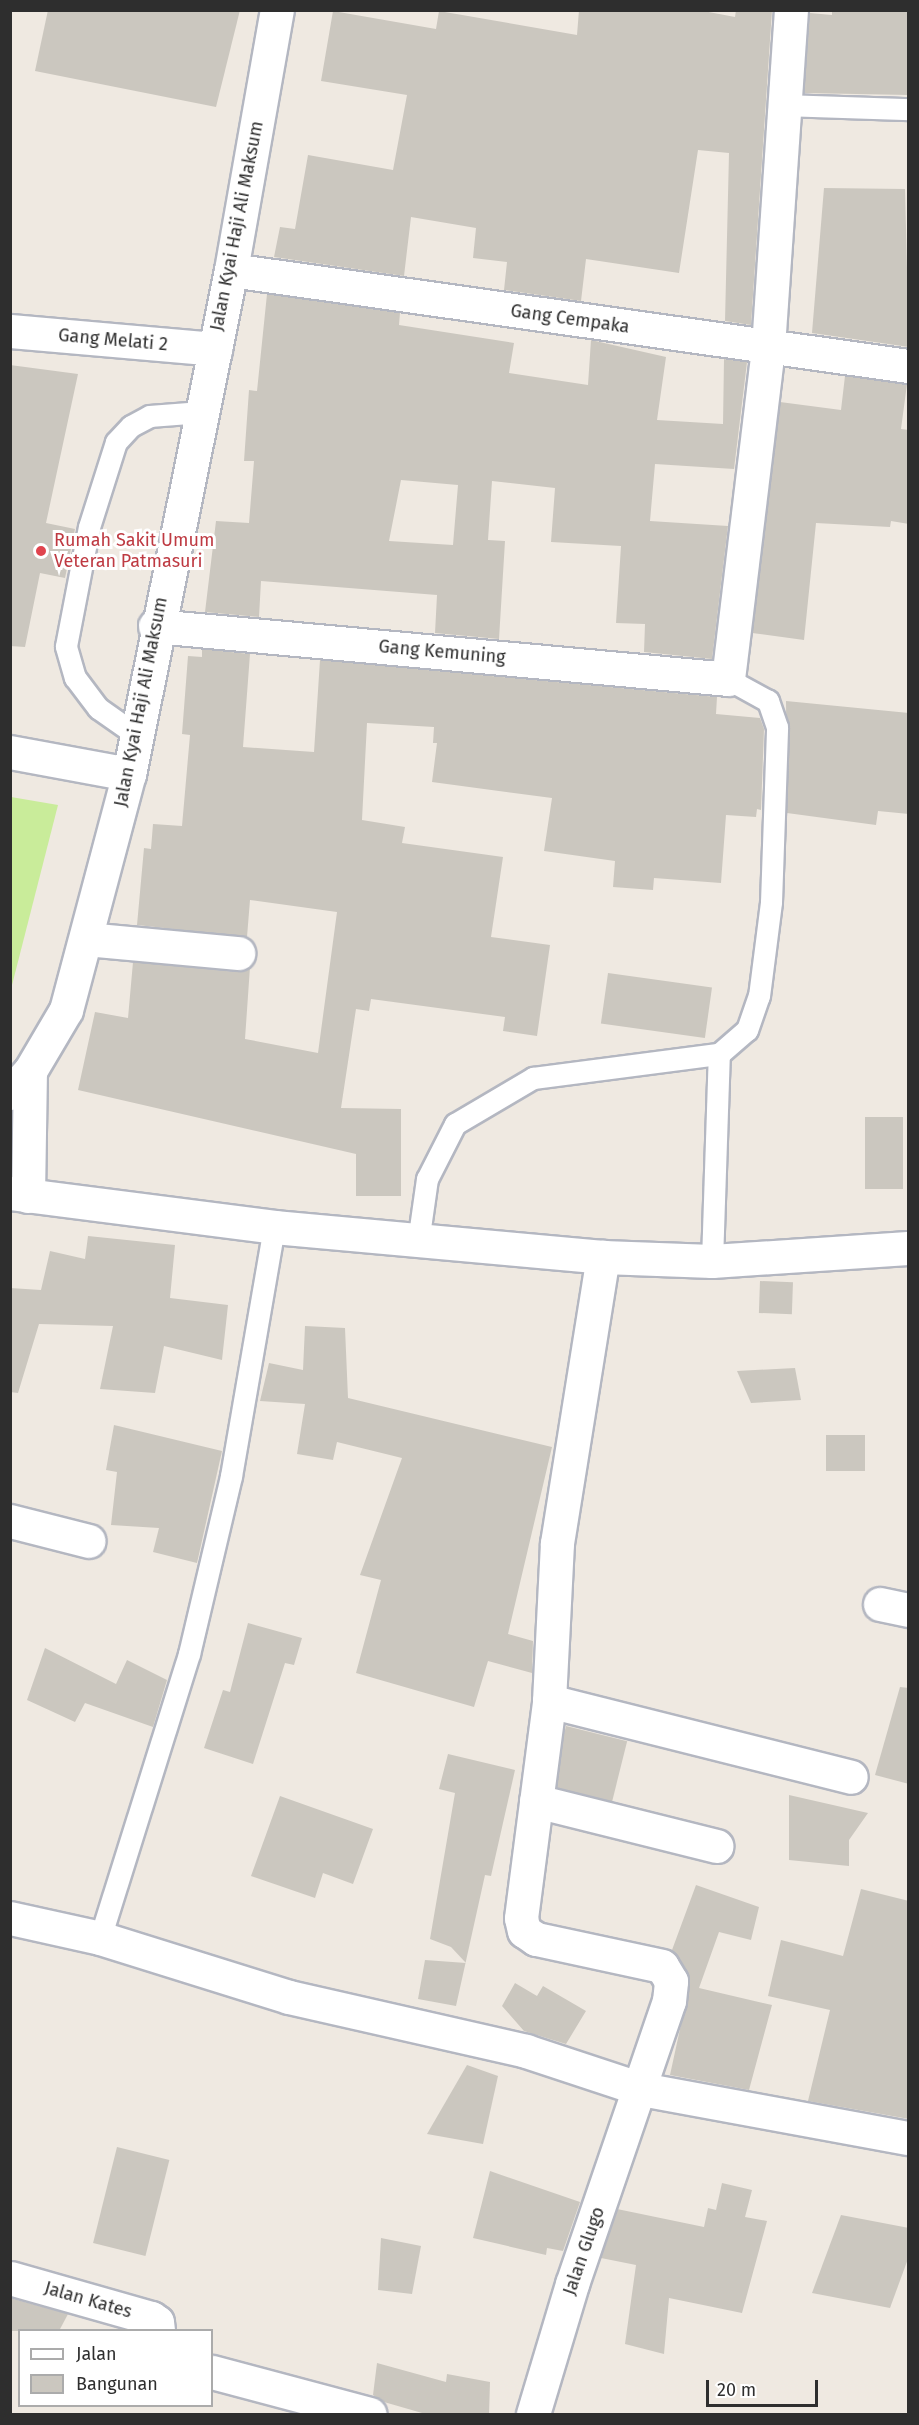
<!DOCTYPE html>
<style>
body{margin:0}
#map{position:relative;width:919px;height:2425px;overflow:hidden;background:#efe9e1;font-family:"Fira Sans",sans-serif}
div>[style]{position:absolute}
.pitch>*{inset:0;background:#c9ec9a}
.building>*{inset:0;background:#cbc7bf;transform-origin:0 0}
.roads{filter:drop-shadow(2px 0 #b4b7c1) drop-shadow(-2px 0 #b4b7c1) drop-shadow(0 2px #b4b7c1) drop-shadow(0 -2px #b4b7c1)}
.lane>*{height:21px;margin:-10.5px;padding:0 10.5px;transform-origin:10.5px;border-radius:10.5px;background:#fff}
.street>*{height:33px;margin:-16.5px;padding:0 16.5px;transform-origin:16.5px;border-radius:16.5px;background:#fff}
.secondary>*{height:33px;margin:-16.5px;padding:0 16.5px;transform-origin:16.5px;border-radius:16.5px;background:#fff}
.dots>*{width:16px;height:16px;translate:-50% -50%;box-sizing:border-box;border:3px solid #fff;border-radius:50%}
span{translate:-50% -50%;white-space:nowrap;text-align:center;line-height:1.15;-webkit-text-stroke:6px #fff;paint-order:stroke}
.street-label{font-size:18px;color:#2e2e2e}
.health-label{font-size:18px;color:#be3a42}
.left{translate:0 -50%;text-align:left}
.frame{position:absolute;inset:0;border:12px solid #2e2e2e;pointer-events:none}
.legend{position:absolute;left:18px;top:2329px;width:195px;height:78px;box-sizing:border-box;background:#fff;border:2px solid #ababab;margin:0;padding:8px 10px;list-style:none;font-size:18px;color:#2e2e2e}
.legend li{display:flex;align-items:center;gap:12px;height:30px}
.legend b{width:30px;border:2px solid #ababab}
.scale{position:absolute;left:706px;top:2380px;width:112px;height:27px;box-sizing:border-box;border:3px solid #2e2e2e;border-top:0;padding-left:8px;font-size:18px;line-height:21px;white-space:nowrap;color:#2e2e2e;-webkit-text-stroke:4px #fff;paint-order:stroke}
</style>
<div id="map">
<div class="pitch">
<div style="clip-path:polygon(11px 797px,58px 805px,11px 989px,10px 797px)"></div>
</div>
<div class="building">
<div style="clip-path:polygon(48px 10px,240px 10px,216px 107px,35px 71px)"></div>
<div style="clip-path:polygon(579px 10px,698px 10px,735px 17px,736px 10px,772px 10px,751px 325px,725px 321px,729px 153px,698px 150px,679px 273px,586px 259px,581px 301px,504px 290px,507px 262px,473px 258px,476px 228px,411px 217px,404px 276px,274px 257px,280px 227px,295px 229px,308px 155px,393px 170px,407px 95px,321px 81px,333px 11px,436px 29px,439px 11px,577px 35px)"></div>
<div style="clip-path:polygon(832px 10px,909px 10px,909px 95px,804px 93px,810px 13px,832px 15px)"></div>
<div style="clip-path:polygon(824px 188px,905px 189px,909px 347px,812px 333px)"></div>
<div style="clip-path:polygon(evenodd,267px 294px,400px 313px,399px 325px,514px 343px,509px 373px,588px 385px,591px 340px,666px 357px,657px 420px,723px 424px,724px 359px,747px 362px,734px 469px,655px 464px,650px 521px,728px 526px,712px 659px,644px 652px,645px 624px,616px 623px,621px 546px,551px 542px,555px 488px,492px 481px,488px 540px,505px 541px,499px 639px,435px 633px,437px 595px,261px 581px,259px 617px,205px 612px,216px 521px,249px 523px,254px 461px,244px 461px,249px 390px,257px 391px,267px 294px,401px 480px,458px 485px,453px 545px,389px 541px,401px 480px)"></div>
<div style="clip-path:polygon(10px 365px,78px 374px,46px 523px,75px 529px,65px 578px,40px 573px,25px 647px,10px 646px)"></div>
<div style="clip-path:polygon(845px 376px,907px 384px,901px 429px,909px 430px,909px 524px,891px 521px,890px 527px,816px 523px,804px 640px,752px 633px,780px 402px,841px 410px)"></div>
<div style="clip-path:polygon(202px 649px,250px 654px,243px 747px,314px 752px,320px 660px,717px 697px,716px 714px,760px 718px,764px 729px,761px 810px,757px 809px,756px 817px,726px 815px,721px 883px,654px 878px,653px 890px,613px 887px,615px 861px,544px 851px,552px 798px,432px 782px,437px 743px,433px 743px,434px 727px,367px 723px,362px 820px,405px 827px,402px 843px,503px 857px,491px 937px,550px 945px,537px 1036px,503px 1031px,505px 1017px,371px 999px,369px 1011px,356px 1009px,341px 1108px,401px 1109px,401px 1196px,356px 1196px,356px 1154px,78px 1090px,95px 1012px,128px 1018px,133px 962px,236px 972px,250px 967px,245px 1039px,318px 1053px,337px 912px,250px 900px,247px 937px,137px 925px,144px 848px,151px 849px,153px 824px,182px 826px,190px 735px,182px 734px,188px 656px,202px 657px)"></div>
<div style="clip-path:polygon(786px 701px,909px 713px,909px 814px,878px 811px,876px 825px,787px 813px)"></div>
<div style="left:608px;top:973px;width:105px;height:51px;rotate:8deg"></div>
<div style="left:865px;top:1117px;width:38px;height:72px"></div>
<div style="clip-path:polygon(88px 1236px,175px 1245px,170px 1298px,228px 1305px,222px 1360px,164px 1346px,155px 1393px,100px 1389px,113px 1326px,39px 1324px,18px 1393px,10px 1392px,10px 1288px,41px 1290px,50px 1251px,85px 1259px)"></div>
<div style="left:760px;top:1281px;width:33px;height:32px;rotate:2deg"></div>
<div style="clip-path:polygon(305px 1326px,345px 1328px,348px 1398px,552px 1447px,508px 1634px,533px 1641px,532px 1673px,488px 1661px,474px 1707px,356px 1673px,381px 1580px,360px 1575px,402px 1458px,337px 1442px,333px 1460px,297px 1454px,305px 1404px,260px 1401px,269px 1363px,303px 1370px)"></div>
<div style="clip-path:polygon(795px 1368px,801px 1400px,751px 1403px,737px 1371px)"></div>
<div style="clip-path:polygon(114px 1425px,222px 1451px,197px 1563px,153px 1552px,159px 1528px,111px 1525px,117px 1472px,106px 1470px)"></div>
<div style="left:826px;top:1435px;width:39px;height:36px"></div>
<div style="clip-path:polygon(248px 1623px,302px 1638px,294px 1665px,285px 1663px,253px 1764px,204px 1748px,223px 1690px,230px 1692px)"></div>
<div style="clip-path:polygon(45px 1648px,116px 1684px,127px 1660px,167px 1680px,153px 1727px,85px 1703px,75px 1722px,27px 1700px)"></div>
<div style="clip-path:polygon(900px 1687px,909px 1688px,909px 1784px,875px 1775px)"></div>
<div style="left:566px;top:1726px;width:63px;height:62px;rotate:14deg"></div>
<div style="clip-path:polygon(448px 1754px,515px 1770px,491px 1876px,485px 1875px,456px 2006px,418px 1999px,425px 1960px,466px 1963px,451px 1947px,430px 1939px,455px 1793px,439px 1789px)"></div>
<div style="clip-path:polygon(789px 1795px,868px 1813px,849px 1840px,849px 1866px,789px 1860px)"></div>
<div style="clip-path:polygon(280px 1796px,373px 1829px,353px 1884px,323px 1873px,315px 1898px,251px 1876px)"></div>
<div style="clip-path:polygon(696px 1885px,759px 1907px,751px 1940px,719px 1932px,699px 1988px,772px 2005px,749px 2090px,670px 2075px,690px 1983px,672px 1950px)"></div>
<div style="clip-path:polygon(861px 1889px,909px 1901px,909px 2119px,808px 2101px,830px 2010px,768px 1996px,781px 1940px,843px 1956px)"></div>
<div style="clip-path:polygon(515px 1983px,537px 1996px,543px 1986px,586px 2011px,566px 2044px,524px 2031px,502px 2006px)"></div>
<div style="clip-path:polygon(467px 2065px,498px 2076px,483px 2144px,427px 2134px)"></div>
<div style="left:117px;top:2147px;width:54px;height:99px;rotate:14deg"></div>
<div style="clip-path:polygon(490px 2171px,580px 2202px,563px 2251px,547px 2248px,546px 2255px,473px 2238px)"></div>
<div style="clip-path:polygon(722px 2183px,752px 2190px,745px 2217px,767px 2221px,742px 2313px,669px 2298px,664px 2354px,625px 2344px,636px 2265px,601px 2258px,617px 2209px,704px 2227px,708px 2208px,716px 2210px)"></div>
<div style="clip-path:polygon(841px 2215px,909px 2228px,909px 2256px,890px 2308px,812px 2293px)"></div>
<div style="clip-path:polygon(381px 2238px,421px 2246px,412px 2294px,378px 2290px)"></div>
<div style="clip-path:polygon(10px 2298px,68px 2314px,59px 2331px,10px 2331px)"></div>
<div style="clip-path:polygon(377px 2363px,446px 2382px,447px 2374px,490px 2382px,489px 2415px,429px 2415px,384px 2402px,373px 2395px)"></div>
</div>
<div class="roads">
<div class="lane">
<div style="left:785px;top:105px;width:123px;rotate:1.9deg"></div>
<div style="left:135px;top:734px;width:45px;rotate:-144.9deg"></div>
<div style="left:98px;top:708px;width:38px;rotate:-127deg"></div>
<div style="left:75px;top:678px;width:33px;rotate:-106deg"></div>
<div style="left:66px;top:646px;width:121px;rotate:-79.1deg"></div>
<div style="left:89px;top:527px;width:89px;rotate:-72.4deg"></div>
<div style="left:116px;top:442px;width:22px;rotate:-47deg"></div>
<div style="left:131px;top:426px;width:21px;rotate:-28deg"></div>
<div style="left:150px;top:416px;width:51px;rotate:-4.5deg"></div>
<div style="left:418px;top:1242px;width:64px;rotate:-81.9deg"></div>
<div style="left:427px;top:1179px;width:62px;rotate:-63deg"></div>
<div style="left:455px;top:1124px;width:91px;rotate:-30.5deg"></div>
<div style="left:533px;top:1078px;width:188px;rotate:-7.4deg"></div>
<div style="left:719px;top:1054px;width:37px;rotate:-41deg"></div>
<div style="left:747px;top:1030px;width:36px;rotate:-71deg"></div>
<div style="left:759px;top:996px;width:95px;rotate:-82.7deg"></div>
<div style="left:771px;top:902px;width:175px;rotate:-88deg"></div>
<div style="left:777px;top:727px;width:28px;rotate:-109deg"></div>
<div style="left:768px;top:701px;width:46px;rotate:-151.2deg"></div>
<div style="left:712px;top:1261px;width:207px;rotate:-88.1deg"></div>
<div style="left:100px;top:1938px;width:298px;rotate:-72.6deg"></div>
<div style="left:189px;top:1654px;width:183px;rotate:-76.7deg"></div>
<div style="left:231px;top:1476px;width:253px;rotate:-80.2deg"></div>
</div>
<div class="street">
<div style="left:231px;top:270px;width:684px;rotate:8.07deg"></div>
<div style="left:10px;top:331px;width:206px;rotate:5deg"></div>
<div style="left:155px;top:626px;width:575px;rotate:5.28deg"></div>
<div style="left:728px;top:679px;width:334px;rotate:-83.1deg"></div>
<div style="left:768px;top:347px;width:338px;rotate:-86.1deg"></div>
<div style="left:10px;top:752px;width:121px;rotate:10.5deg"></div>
<div style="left:86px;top:939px;width:153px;rotate:5.3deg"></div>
<div style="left:10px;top:1193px;width:266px;rotate:7.3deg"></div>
<div style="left:274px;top:1227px;width:330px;rotate:5.2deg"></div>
<div style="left:603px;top:1257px;width:109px;rotate:2.1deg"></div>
<div style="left:712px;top:1261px;width:196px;rotate:-3.8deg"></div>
<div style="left:28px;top:1196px;width:125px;rotate:-89.1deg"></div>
<div style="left:10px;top:1521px;width:81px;rotate:14.2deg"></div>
<div style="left:880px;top:1604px;width:29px;rotate:12deg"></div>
<div style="left:549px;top:1701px;width:311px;rotate:14.1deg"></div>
<div style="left:536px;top:1801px;width:186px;rotate:14deg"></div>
<div style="left:10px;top:1918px;width:92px;rotate:12.5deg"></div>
<div style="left:100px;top:1938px;width:198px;rotate:17.3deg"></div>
<div style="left:289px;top:1997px;width:243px;rotate:12.8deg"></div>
<div style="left:526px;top:2051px;width:121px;rotate:18.3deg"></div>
<div style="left:641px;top:2089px;width:271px;rotate:10.4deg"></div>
<div style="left:10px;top:2278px;width:147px;rotate:15.8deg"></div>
<div style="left:151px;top:2318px;width:7px;rotate:34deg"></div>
<div style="left:157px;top:2322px;width:8px;rotate:83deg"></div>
<div style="left:212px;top:2372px;width:163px;rotate:14.9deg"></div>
<div style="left:533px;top:2414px;width:136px;rotate:-73.3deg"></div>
<div style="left:572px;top:2284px;width:299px;rotate:-71.1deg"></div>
<div style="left:669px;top:2001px;width:20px;rotate:-84deg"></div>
<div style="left:671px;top:1981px;width:17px;rotate:-121deg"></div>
<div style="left:662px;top:1966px;width:129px;rotate:-167.9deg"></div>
<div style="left:536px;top:1939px;width:14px;rotate:-146deg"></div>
<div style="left:524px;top:1931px;width:13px;rotate:-103deg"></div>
<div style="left:521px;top:1918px;width:219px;rotate:-82.6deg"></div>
<div style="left:549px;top:1701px;width:158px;rotate:-87.1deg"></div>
<div style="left:557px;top:1543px;width:290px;rotate:-80.9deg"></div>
</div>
<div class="secondary">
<div style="left:10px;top:1093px;width:30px;rotate:-48deg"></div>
<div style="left:30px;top:1071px;width:71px;rotate:-59.5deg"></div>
<div style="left:66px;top:1010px;width:244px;rotate:-75.1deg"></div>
<div style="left:129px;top:774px;width:514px;rotate:-78.56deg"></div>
<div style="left:231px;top:270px;width:264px;rotate:-80deg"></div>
</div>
</div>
<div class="dots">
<div style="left:41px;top:551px;background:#e0444e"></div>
</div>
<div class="street-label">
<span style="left:237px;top:226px;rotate:-79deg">Jalan Kyai Haji Ali Maksum</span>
<span style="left:570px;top:319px;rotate:8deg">Gang Cempaka</span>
<span style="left:113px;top:340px;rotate:5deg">Gang Melati 2</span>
<span style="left:442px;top:652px;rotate:5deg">Gang Kemuning</span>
<span style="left:141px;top:702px;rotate:-79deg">Jalan Kyai Haji Ali Maksum</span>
<span style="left:584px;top:2251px;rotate:-71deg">Jalan Glugo</span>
<span style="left:88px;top:2300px;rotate:16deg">Jalan Kates</span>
</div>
<div class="health-label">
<span class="left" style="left:54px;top:551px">Rumah Sakit Umum<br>Veteran Patmasuri</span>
</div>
<div class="frame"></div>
<ul class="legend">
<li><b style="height:8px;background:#fff"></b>Jalan</li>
<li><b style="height:16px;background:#cbc7bf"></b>Bangunan</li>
</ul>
<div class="scale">20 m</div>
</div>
